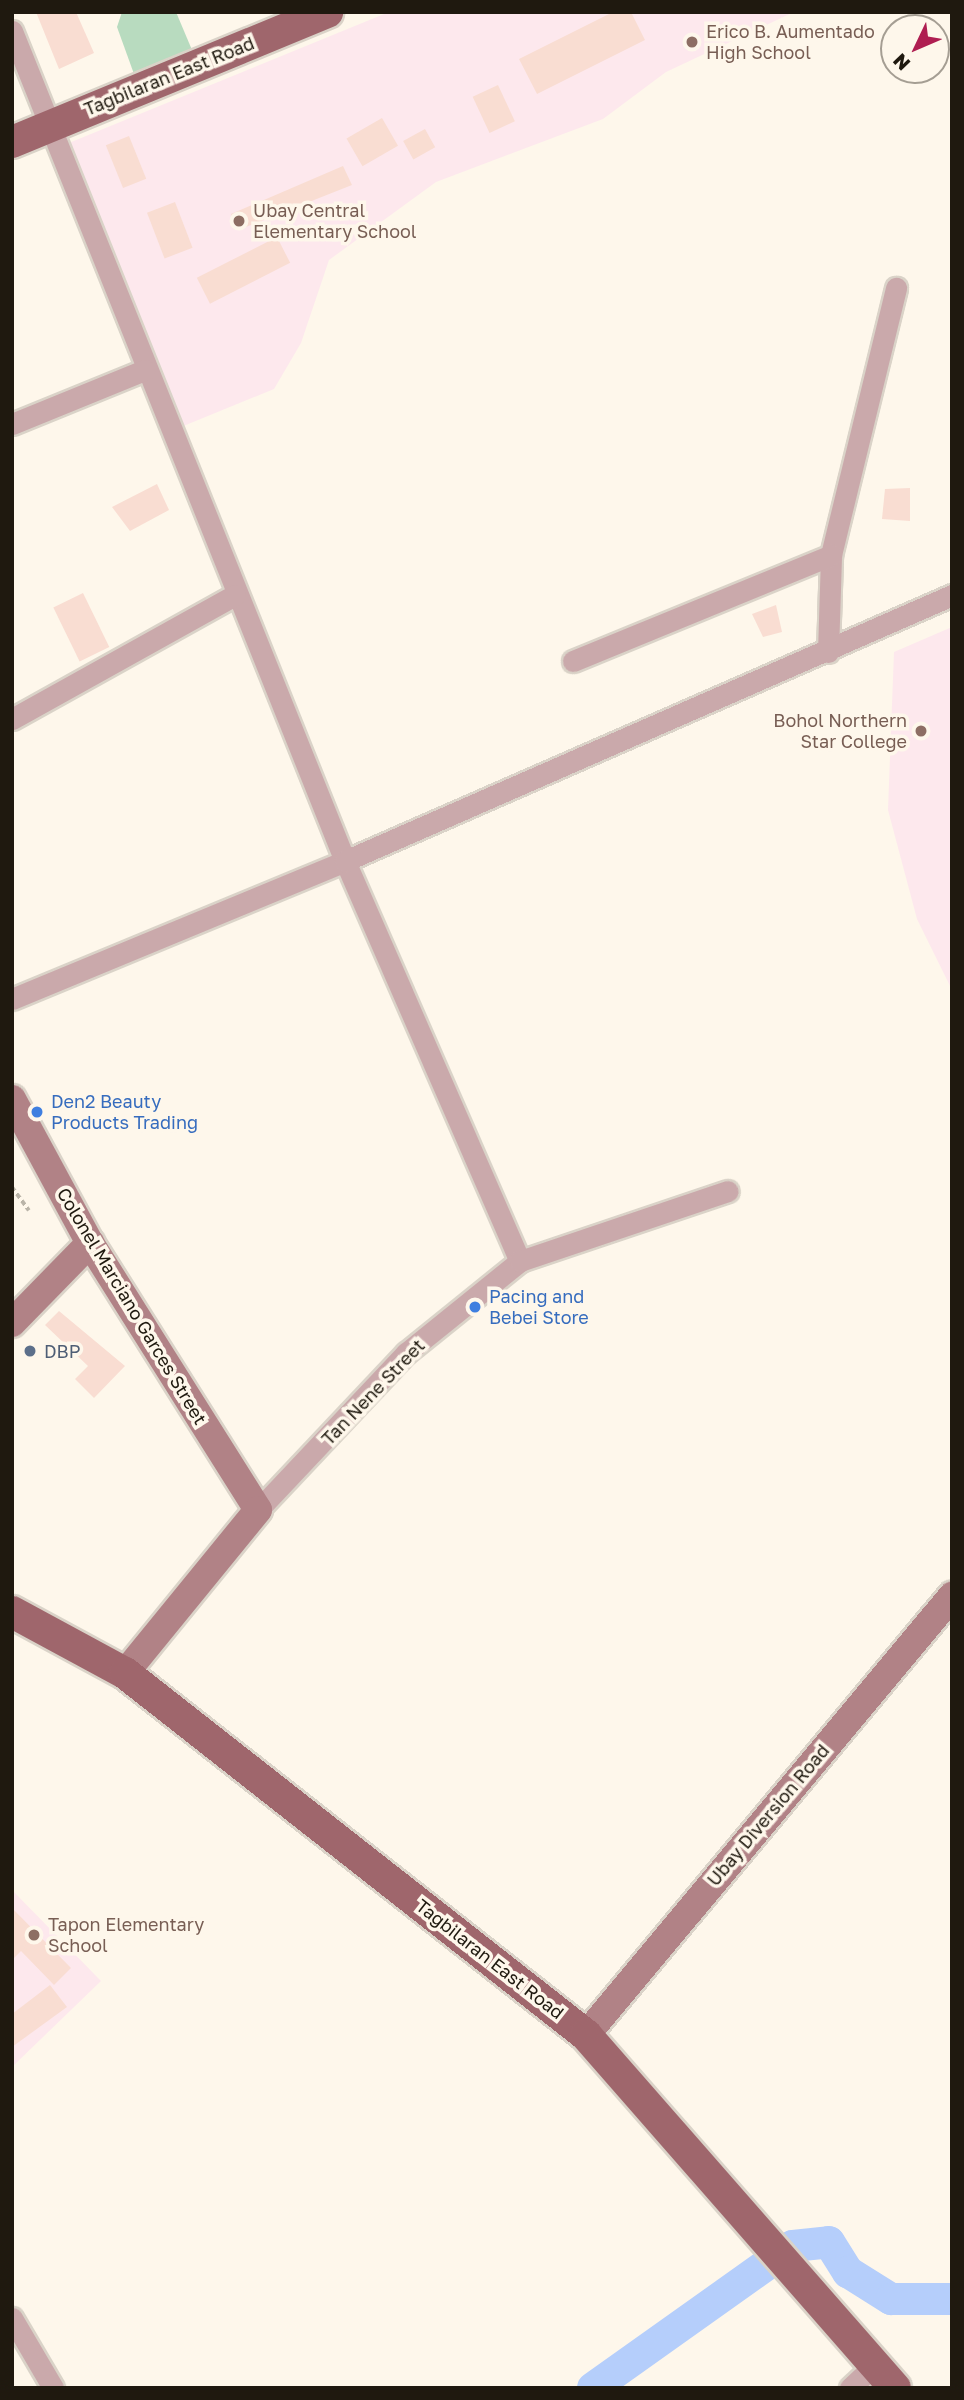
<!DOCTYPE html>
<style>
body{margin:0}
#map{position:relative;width:964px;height:2400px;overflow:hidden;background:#fef7eb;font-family:"Golos Text",sans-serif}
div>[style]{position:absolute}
.education>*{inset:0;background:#fde8ed}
.green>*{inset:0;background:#b8dbbf}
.river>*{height:32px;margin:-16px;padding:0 16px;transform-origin:16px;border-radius:16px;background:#b5cefb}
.building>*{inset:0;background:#f9ddd2;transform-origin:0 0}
.path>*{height:3.5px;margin-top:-1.75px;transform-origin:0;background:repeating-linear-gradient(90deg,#bab4a8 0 5px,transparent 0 8.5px)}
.roads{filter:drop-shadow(2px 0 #dad3c8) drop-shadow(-2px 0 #dad3c8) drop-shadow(0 2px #dad3c8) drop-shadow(0 -2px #dad3c8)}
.street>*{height:21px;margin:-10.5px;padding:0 10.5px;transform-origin:10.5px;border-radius:10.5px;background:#caa9ab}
.secondary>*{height:28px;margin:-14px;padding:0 14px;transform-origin:14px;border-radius:14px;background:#b18286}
.primary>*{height:32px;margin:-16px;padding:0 16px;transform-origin:16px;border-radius:16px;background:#9f666c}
.dots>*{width:19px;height:19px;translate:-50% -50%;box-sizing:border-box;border:4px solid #fef7eb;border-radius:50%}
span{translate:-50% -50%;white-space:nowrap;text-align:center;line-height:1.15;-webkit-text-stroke:7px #fef7eb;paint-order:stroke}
.education-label{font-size:18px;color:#785e54}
.left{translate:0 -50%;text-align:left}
.right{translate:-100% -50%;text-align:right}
.street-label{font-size:18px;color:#1f190f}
.shop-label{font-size:18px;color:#366cbe}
.service-label{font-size:18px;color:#4e5e75}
.frame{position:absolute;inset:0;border:14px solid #1f190f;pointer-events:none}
.north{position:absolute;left:880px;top:14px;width:70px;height:70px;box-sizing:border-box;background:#fef7eb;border:2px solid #a59e93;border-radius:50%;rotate:226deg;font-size:19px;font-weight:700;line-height:28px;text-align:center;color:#1f190f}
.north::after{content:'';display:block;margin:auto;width:24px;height:32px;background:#af1e51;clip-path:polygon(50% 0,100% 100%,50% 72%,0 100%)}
</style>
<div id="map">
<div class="education">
<div style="clip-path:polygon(389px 12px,794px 12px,666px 72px,603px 119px,436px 182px,329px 260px,301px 343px,274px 389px,181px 427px,64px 145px)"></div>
<div style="clip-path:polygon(952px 627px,952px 990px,917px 919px,888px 810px,894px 652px)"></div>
<div style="clip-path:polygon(12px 1890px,101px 1981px,12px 2067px)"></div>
</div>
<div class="green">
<div style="clip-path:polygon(122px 12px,176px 12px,192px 50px,134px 74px,117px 27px)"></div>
</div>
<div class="river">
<div style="left:593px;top:2388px;width:245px;rotate:-35.4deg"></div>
<div style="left:793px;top:2246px;width:36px;rotate:-6deg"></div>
<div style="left:829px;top:2242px;width:36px;rotate:58deg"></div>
<div style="left:848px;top:2272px;width:51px;rotate:32.1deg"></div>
<div style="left:891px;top:2299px;width:61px"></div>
</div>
<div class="building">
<div style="clip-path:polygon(36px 12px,76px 12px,94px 53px,59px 69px)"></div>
<div style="clip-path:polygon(613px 12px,631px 12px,645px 40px,537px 94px,519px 59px)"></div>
<div style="left:498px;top:85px;width:40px;height:28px;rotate:65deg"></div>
<div style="left:382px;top:118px;width:32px;height:41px;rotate:60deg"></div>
<div style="left:425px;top:129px;width:21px;height:25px;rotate:61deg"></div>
<div style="left:129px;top:136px;width:46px;height:25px;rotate:68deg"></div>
<div style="clip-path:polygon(343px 166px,352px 185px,238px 230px,231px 214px)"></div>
<div style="left:175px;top:202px;width:49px;height:30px;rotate:69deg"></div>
<div style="left:277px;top:237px;width:29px;height:90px;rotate:63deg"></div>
<div style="clip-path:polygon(157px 484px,169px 510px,130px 531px,112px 507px)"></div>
<div style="clip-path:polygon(910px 488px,910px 521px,882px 519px,885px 489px)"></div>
<div style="left:83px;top:593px;width:60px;height:33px;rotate:64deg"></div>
<div style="clip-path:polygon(776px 605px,782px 632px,763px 637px,752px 614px)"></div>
<div style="clip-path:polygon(59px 1311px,125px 1366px,94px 1398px,75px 1379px,88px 1366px,45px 1325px)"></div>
<div style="clip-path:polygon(12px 1908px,71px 1968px,54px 1985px,21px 1951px,12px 1960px)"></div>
<div style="clip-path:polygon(50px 1985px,67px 2007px,12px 2047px,12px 2014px)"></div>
</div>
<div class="path">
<div style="left:12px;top:1187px;width:29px;rotate:54deg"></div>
</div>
<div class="roads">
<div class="street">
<div style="left:12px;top:31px;width:894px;rotate:68.14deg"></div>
<div style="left:345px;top:861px;width:437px;rotate:66.4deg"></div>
<div style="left:12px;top:424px;width:143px;rotate:-22.2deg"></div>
<div style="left:828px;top:652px;width:97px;rotate:-88.2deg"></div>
<div style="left:831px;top:555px;width:275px;rotate:-76.3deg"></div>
<div style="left:573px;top:661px;width:279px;rotate:-22.3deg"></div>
<div style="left:12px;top:719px;width:255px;rotate:-29.1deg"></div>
<div style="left:12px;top:999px;width:360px;rotate:-22.5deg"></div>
<div style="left:345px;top:861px;width:663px;rotate:-23.66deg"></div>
<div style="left:258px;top:1510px;width:216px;rotate:-46.7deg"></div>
<div style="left:406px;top:1353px;width:146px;rotate:-38.9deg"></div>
<div style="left:520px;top:1261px;width:219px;rotate:-18.6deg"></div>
<div style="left:12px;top:2318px;width:81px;rotate:59.6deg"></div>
<div style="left:850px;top:2388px;width:34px;rotate:-43deg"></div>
</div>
<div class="secondary">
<div style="left:12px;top:1099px;width:164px;rotate:61.6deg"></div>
<div style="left:90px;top:1243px;width:315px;rotate:57.8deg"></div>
<div style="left:258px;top:1510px;width:210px;rotate:129.2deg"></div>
<div style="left:12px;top:1323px;width:112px;rotate:-45.7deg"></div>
<div style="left:586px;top:2035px;width:572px;rotate:-50.18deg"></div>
</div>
<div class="primary">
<div style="left:12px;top:142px;width:341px;rotate:-22.4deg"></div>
<div style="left:12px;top:1612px;width:128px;rotate:28.4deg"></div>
<div style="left:125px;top:1673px;width:586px;rotate:38.14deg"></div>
<div style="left:586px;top:2035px;width:469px;rotate:48.8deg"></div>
</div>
</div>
<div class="dots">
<div style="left:692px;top:42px;background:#8d6e63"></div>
<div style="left:239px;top:221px;background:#8d6e63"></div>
<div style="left:921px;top:731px;background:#8d6e63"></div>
<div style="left:37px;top:1112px;background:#3f7fe0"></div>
<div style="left:475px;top:1307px;background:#3f7fe0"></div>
<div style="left:30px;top:1351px;background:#5c6f8a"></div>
<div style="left:34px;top:1935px;background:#8d6e63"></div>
</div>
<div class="education-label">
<span class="left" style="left:706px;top:42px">Erico B. Aumentado<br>High School</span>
<span class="left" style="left:253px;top:221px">Ubay Central<br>Elementary School</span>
<span class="right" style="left:907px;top:731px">Bohol Northern<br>Star College</span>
<span class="left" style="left:48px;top:1935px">Tapon Elementary<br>School</span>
</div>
<div class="street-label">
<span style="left:169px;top:76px;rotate:-22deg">Tagbilaran East Road</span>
<span style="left:132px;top:1306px;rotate:59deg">Colonel Marciano Garces Street</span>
<span style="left:373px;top:1392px;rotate:-46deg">Tan Nene Street</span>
<span style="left:768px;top:1815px;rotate:-50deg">Ubay Diversion Road</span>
<span style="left:490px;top:1959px;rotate:38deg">Tagbilaran East Road</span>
</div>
<div class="shop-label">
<span class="left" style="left:51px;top:1112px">Den2 Beauty<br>Products Trading</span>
<span class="left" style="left:489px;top:1307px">Pacing and<br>Bebei Store</span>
</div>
<div class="service-label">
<span class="left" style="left:44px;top:1351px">DBP</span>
</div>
<div class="frame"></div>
<div class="north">N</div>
</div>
